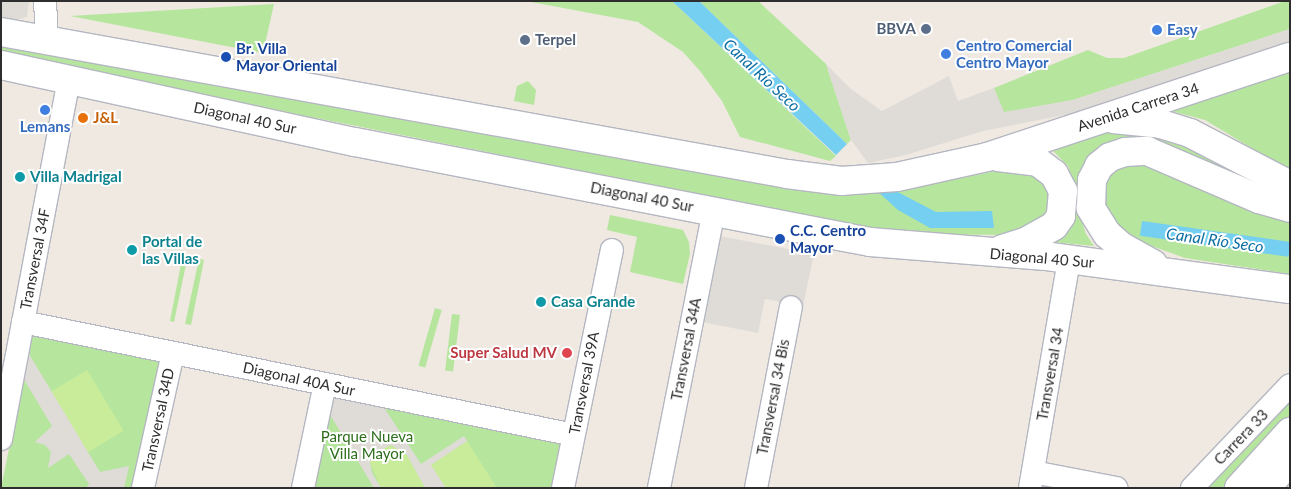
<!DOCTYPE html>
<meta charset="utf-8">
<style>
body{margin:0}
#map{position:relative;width:1291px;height:489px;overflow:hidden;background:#efe9e1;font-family:Lato,sans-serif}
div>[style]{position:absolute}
.green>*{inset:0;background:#b6e59e;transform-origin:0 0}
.pitch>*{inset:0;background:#c9ec9a;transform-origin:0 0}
.plaza>*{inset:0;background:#dfdcd8}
.water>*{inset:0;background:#75cff0;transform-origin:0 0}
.roads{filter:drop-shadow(1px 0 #b4b7c1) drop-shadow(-1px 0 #b4b7c1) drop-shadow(0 1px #b4b7c1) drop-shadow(0 -1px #b4b7c1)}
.street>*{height:22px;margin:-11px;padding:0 11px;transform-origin:11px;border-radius:11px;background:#fff}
.secondary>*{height:28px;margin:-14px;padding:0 14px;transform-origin:14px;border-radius:14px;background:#fff}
.dots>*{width:14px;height:14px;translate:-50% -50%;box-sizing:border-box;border:2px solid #fff;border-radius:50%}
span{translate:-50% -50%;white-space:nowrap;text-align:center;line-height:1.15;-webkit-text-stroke:4px #fff;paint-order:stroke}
.service-label{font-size:15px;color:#4e5e75;font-weight:700}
.right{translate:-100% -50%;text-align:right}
.left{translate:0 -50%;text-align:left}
.shop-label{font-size:15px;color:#366cbe;font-weight:700}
.transit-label{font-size:15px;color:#164399;font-weight:700}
.street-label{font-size:15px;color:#2e2e2e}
.food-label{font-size:15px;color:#c56008;font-weight:700}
.culture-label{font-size:15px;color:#0d838f;font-weight:700}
.health-label{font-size:15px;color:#be3a42;font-weight:700}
.park-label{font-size:15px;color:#2c6e1b}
.water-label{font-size:16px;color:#0d6fa3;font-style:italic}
.frame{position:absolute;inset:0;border:2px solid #2e2e2e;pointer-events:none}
</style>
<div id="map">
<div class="green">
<div style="clip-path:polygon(526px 1px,672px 1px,836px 156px,830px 161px,740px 137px,722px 101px,700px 71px,683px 52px,638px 22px)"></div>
<div style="clip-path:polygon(699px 1px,758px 1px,826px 64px,851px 140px,847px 144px)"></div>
<div style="clip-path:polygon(1285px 1px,1290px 1px,1290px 29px,1073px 100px,1003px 113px,994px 88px,1088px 50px,1107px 58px,1124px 58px)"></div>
<div style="clip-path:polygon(274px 4px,263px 53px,70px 16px)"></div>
<div style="clip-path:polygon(1px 42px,215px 86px,735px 179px,876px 190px,922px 186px,1025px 165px,1052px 189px,1052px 217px,1009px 235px,900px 234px,119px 79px,1px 53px)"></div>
<div style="clip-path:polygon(1290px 67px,1290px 171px,1205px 120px,1160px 108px)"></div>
<div style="clip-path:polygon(528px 81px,536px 90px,534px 105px,514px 101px,517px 86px)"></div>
<div style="clip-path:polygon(1120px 127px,1190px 140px,1274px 194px,1163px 143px,1138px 138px,1117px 141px,1080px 216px,1086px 234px,1094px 246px,1052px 242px,1074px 183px,1068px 166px,1052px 150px)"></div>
<div style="clip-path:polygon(1149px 159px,1290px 218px,1290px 274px,1185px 258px,1124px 236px,1106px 218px,1098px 182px,1108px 169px)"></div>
<div style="clip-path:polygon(610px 215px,683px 230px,689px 242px,690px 254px,683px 284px,630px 272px,637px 237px,607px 230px)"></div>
<div style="clip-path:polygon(183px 254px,188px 255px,174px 322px,170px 321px)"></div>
<div style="clip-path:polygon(199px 259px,204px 260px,191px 325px,185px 324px)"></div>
<div style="left:435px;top:308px;width:7px;height:60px;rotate:16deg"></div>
<div style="left:452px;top:314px;width:8px;height:57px;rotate:7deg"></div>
<div style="clip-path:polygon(32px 336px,161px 362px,132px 488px,1px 488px)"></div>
<div style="clip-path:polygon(332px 395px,566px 439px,556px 488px,314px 488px)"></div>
<div style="clip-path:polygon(1290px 396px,1290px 417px,1222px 488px,1204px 488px)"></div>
</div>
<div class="pitch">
<div style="left:87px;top:370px;width:71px;height:42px;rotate:59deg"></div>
<div style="clip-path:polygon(467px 441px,497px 488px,446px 488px,431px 465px)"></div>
<div style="clip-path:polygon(391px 445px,407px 455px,425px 488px,381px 488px,370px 463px,373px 453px)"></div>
</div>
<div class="plaza">
<div style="clip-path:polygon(1px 1px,29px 1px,27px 17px,15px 20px,1px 17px)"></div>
<div style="clip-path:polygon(1290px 29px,1290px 48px,1075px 113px,983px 131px,906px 155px,868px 163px,851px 140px,826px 64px,851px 89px,882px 111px,949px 76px,958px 101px,994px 88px,1004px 112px,1073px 100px)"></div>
<div style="clip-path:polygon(720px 236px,814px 254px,803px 306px,765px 299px,758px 333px,702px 322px)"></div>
<div style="clip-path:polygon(29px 354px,100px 472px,129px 466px,124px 488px,86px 488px,89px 484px,69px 454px,48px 468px,51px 452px,45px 445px,35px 442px,52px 426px,23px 378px)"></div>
<div style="clip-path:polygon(332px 395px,383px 406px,421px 464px,464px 436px,467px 441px,431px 465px,446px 488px,425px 488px,407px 455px,391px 445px,373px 454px,370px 463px,372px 473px,381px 488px,374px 488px,329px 413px)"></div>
</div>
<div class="water">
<div style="clip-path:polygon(672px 1px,699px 1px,847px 144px,836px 155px)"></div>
<div style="clip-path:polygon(892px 189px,936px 212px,992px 211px,994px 228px,930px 228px,898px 210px,876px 190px)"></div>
<div style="left:1142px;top:221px;width:150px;height:15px;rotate:8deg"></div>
</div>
<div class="roads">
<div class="street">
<div style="left:45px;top:1px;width:40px;rotate:87.1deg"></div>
<div style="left:23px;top:322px;width:562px;rotate:11.59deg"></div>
<div style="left:1px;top:439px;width:365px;rotate:-79.3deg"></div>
<div style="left:1033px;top:472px;width:85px;rotate:10.9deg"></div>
<div style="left:143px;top:488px;width:138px;rotate:-77.5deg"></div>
<div style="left:303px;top:488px;width:106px;rotate:-78.1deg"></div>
<div style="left:563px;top:488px;width:243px;rotate:-78.4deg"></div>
<div style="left:659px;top:488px;width:282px;rotate:-78.8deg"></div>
<div style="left:756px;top:488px;width:184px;rotate:-79.1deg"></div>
<div style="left:1030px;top:488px;width:231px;rotate:-80.3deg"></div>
<div style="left:1192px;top:488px;width:142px;rotate:-46.4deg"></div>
</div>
<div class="secondary">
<div style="left:1px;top:32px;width:799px;rotate:10.24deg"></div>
<div style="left:787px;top:174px;width:55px;rotate:7.3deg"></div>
<div style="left:842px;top:181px;width:55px;rotate:-4.2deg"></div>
<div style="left:897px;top:177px;width:92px;rotate:-12.5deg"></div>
<div style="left:987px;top:157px;width:319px;rotate:-18.3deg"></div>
<div style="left:1px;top:65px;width:362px;rotate:12.3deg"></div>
<div style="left:355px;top:142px;width:525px;rotate:10.99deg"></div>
<div style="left:870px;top:242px;width:176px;rotate:4.6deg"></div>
<div style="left:1045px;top:256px;width:247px;rotate:7.7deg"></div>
<div style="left:1113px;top:119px;width:48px;rotate:5.9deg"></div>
<div style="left:1161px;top:124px;width:30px;rotate:17deg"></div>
<div style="left:1190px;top:133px;width:113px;rotate:27.5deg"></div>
<div style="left:998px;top:157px;width:40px;rotate:7.1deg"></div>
<div style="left:1038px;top:162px;width:20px;rotate:37deg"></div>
<div style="left:1054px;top:174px;width:19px;rotate:62deg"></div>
<div style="left:1063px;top:191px;width:25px;rotate:95deg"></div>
<div style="left:1061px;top:216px;width:12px;rotate:125deg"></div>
<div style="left:1054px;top:226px;width:33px;rotate:151deg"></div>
<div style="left:1025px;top:242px;width:24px;rotate:163deg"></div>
<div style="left:1153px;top:264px;width:35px;rotate:-151deg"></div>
<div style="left:1122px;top:247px;width:20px;rotate:-139deg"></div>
<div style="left:1107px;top:234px;width:31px;rotate:-122deg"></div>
<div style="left:1091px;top:208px;width:28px;rotate:-88deg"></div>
<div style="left:1092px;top:180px;width:16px;rotate:-63deg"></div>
<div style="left:1099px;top:166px;width:14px;rotate:-39deg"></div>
<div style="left:1110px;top:157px;width:16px;rotate:-18deg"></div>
<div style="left:1125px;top:152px;width:22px;rotate:-3deg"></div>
<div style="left:1147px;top:151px;width:122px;rotate:23.2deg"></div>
<div style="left:1259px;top:199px;width:32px;rotate:16deg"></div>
<div style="left:1239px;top:488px;width:76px;rotate:-47.7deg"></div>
<div style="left:1266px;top:488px;width:37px;rotate:-49deg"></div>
</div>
</div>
<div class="dots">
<div style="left:926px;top:29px;background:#5c6f8a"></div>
<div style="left:1157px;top:30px;background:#3f7fe0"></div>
<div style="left:525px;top:40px;background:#5c6f8a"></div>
<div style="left:946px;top:54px;background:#3f7fe0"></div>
<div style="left:226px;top:57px;background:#1a4fb4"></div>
<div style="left:45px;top:110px;background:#3f7fe0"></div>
<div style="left:83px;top:118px;background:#e8710a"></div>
<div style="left:20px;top:177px;background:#0f9aa8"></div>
<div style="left:780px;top:239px;background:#1a4fb4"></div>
<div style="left:132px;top:250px;background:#0f9aa8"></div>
<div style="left:541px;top:302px;background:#0f9aa8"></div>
<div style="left:567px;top:353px;background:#e0444e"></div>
</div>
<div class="service-label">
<span class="right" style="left:916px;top:29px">BBVA</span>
<span class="left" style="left:535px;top:40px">Terpel</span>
</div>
<div class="shop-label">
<span class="left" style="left:1167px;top:30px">Easy</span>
<span class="left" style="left:956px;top:54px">Centro Comercial<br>Centro Mayor</span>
<span style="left:45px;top:127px">Lemans</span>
</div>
<div class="transit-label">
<span class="left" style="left:236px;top:57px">Br. Villa<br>Mayor Oriental</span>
<span class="left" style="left:790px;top:239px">C.C. Centro<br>Mayor</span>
</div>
<div class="street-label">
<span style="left:1138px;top:107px;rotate:-18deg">Avenida Carrera 34</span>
<span style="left:245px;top:118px;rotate:12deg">Diagonal 40 Sur</span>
<span style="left:642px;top:197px;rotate:11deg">Diagonal 40 Sur</span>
<span style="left:1042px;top:258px;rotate:5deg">Diagonal 40 Sur</span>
<span style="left:35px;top:259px;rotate:-79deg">Transversal 34F</span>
<span style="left:686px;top:349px;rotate:-79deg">Transversal 34A</span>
<span style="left:1050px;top:374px;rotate:-80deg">Transversal 34</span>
<span style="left:299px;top:379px;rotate:12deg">Diagonal 40A Sur</span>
<span style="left:584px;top:383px;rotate:-79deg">Transversal 39A</span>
<span style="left:773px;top:397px;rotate:-79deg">Transversal 34 Bis</span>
<span style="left:158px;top:420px;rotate:-78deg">Transversal 34D</span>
<span style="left:1241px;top:437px;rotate:-46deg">Carrera 33</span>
</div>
<div class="food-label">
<span class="left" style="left:93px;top:118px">J&amp;L</span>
</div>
<div class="culture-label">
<span class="left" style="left:30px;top:177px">Villa Madrigal</span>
<span class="left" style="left:142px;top:250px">Portal de<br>las Villas</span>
<span class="left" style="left:551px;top:302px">Casa Grande</span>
</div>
<div class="health-label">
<span class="right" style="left:557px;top:353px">Super Salud MV</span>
</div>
<div class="park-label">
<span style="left:367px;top:445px">Parque Nueva<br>Villa Mayor</span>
</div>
<div class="water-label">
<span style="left:762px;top:75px;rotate:43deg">Canal Río Seco</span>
<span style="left:1215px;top:240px;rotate:8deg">Canal Río Seco</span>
</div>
<div class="frame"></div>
</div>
